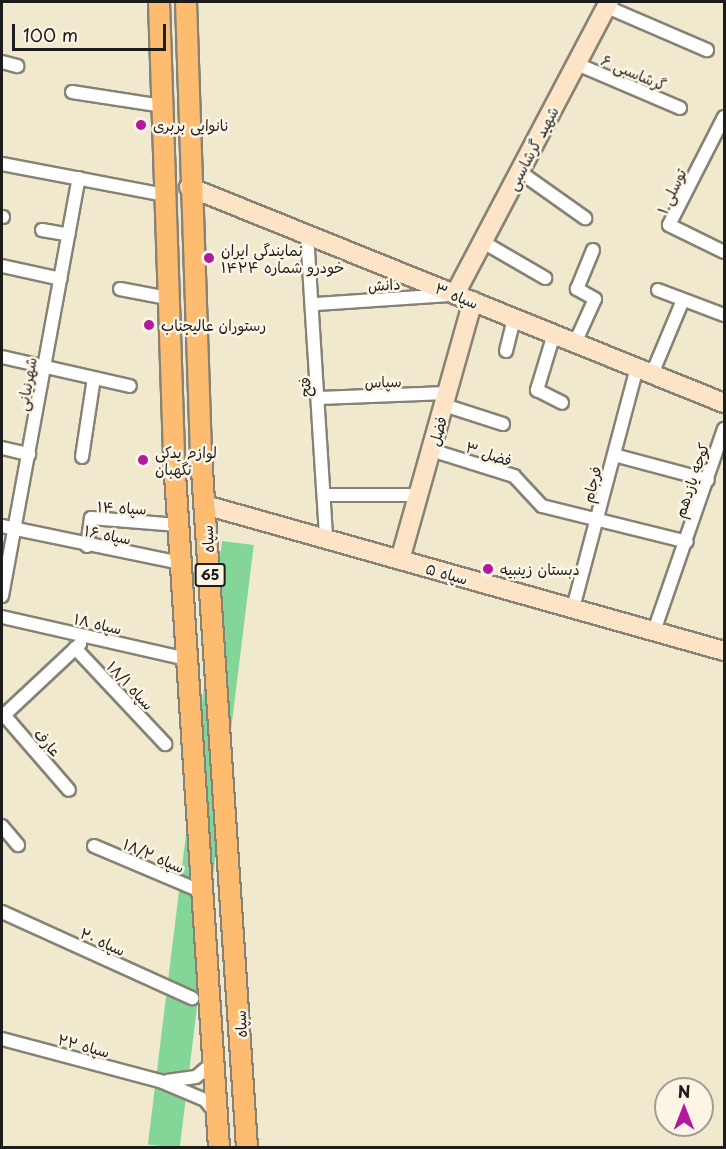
<!DOCTYPE html>
<meta charset="utf-8">
<style>
body{margin:0}
#map{position:relative;width:726px;height:1149px;overflow:hidden;background:#f0e9ce;font-family:"Playpen Sans","Playpen Sans Arabic",sans-serif}
div>[style]{position:absolute}
.green>*{inset:0;background:#83d698;transform-origin:0 0}
.roads{filter:drop-shadow(2px 0 #868275) drop-shadow(-2px 0 #868275) drop-shadow(0 2px #868275) drop-shadow(0 -2px #868275)}
.street>*{height:12px;margin:-6px;padding:0 6px;transform-origin:6px;border-radius:6px;background:#fff}
.secondary>*{height:18px;margin:-9px;padding:0 9px;transform-origin:9px;border-radius:9px;background:#fee4c6}
.primary>*{height:20px;margin:-10px;padding:0 10px;transform-origin:10px;border-radius:10px;background:#fdbc70}
.dots>*{width:16px;height:16px;translate:-50% -50%;box-sizing:border-box;border:3px solid #fcf5e5;border-radius:50%}
span{translate:-50% -50%;white-space:nowrap;text-align:center;line-height:1.15;-webkit-text-stroke:5px #fcf5e5;paint-order:stroke}
.shield-label span{padding:2px 4px;background:#fcf5e5;border:2px solid;border-radius:4px;-webkit-text-stroke-width:0}
.shield-label{font-size:14px;color:#1c1c1c;font-weight:700}
.street-label{font-size:15px;color:#1c1c1c}
.poi-label{font-size:15px;color:#1c1c1c}
.left{translate:0 -50%;text-align:left}
.frame{position:absolute;inset:0;border:3px solid #1c1c1c;pointer-events:none}
.north{position:absolute;left:654px;top:1077px;width:60px;height:60px;box-sizing:border-box;background:#fcf5e5;border:2px solid #a29e95;border-radius:50%;rotate:0deg;font-size:16px;font-weight:700;line-height:24px;text-align:center;color:#1c1c1c}
.north::after{content:'';display:block;margin:auto;width:21px;height:27px;background:#b5179e;clip-path:polygon(50% 0,100% 100%,50% 72%,0 100%)}
.scale{position:absolute;left:12px;top:24px;width:154px;height:27px;box-sizing:border-box;border:3px solid #1c1c1c;border-top:0;padding-left:8px;font-size:18px;line-height:21px;white-space:nowrap;color:#1c1c1c;-webkit-text-stroke:4px #fcf5e5;paint-order:stroke}
</style>
<div id="map">
<div class="green">
<div style="left:222px;top:541px;width:32px;height:608px;rotate:7deg"></div>
</div>
<div class="roads">
<div class="street">
<div style="left:607px;top:7px;width:109px;rotate:23.3deg"></div>
<div style="left:2px;top:62px;width:16px;rotate:15deg"></div>
<div style="left:577px;top:64px;width:112px;rotate:23.1deg"></div>
<div style="left:72px;top:92px;width:91px;rotate:8.8deg"></div>
<div style="left:724px;top:117px;width:121px;rotate:117deg"></div>
<div style="left:669px;top:225px;width:61px;rotate:26.1deg"></div>
<div style="left:2px;top:164px;width:165px;rotate:10.8deg"></div>
<div style="left:520px;top:172px;width:80px;rotate:35.3deg"></div>
<div style="left:2px;top:217px;width:1px"></div>
<div style="left:42px;top:230px;width:27px;rotate:10deg"></div>
<div style="left:307px;top:234px;width:306px;rotate:86.4deg"></div>
<div style="left:483px;top:242px;width:72px;rotate:30.1deg"></div>
<div style="left:2px;top:266px;width:60px;rotate:12.4deg"></div>
<div style="left:120px;top:289px;width:48px;rotate:10.8deg"></div>
<div style="left:658px;top:290px;width:71px;rotate:20.7deg"></div>
<div style="left:315px;top:304px;width:136px;rotate:-3.8deg"></div>
<div style="left:554px;top:334px;width:59px;rotate:106.9deg"></div>
<div style="left:537px;top:390px;width:28px;rotate:27deg"></div>
<div style="left:575px;top:343px;width:48px;rotate:-65.6deg"></div>
<div style="left:595px;top:299px;width:21px;rotate:-151deg"></div>
<div style="left:577px;top:289px;width:42px;rotate:-67.7deg"></div>
<div style="left:506px;top:351px;width:34px;rotate:-76deg"></div>
<div style="left:2px;top:357px;width:131px;rotate:12.8deg"></div>
<div style="left:652px;top:374px;width:80px;rotate:-67.3deg"></div>
<div style="left:319px;top:398px;width:128px;rotate:-2.2deg"></div>
<div style="left:444px;top:405px;width:62px;rotate:17.9deg"></div>
<div style="left:2px;top:448px;width:28px;rotate:13deg"></div>
<div style="left:431px;top:450px;width:87px;rotate:17.4deg"></div>
<div style="left:514px;top:476px;width:41px;rotate:47deg"></div>
<div style="left:542px;top:506px;width:149px;rotate:13.9deg"></div>
<div style="left:614px;top:455px;width:97px;rotate:14.9deg"></div>
<div style="left:82px;top:457px;width:80px;rotate:-81.4deg"></div>
<div style="left:325px;top:495px;width:94px"></div>
<div style="left:2px;top:526px;width:183px;rotate:11.7deg"></div>
<div style="left:87px;top:546px;width:28px;rotate:-82deg"></div>
<div style="left:91px;top:518px;width:87px;rotate:4.6deg"></div>
<div style="left:2px;top:596px;width:425px;rotate:-79.6deg"></div>
<div style="left:573px;top:608px;width:248px;rotate:-75.1deg"></div>
<div style="left:2px;top:617px;width:190px;rotate:12.8deg"></div>
<div style="left:654px;top:631px;width:214px;rotate:-70.9deg"></div>
<div style="left:75px;top:648px;width:132px;rotate:46.8deg"></div>
<div style="left:4px;top:715px;width:99px;rotate:49.1deg"></div>
<div style="left:2px;top:717px;width:107px;rotate:-43.1deg"></div>
<div style="left:2px;top:826px;width:25px;rotate:50deg"></div>
<div style="left:94px;top:846px;width:118px;rotate:22.9deg"></div>
<div style="left:2px;top:912px;width:209px;rotate:24.4deg"></div>
<div style="left:2px;top:1039px;width:163px;rotate:14.9deg"></div>
<div style="left:160px;top:1081px;width:49px;rotate:22.9deg"></div>
<div style="left:205px;top:1100px;width:17px;rotate:50deg"></div>
<div style="left:167px;top:1081px;width:29px;rotate:-8deg"></div>
<div style="left:196px;top:1077px;width:23px;rotate:-40deg"></div>
</div>
<div class="secondary">
<div style="left:189px;top:187px;width:577px;rotate:21.99deg"></div>
<div style="left:455px;top:294px;width:330px;rotate:-62.2deg"></div>
<div style="left:205px;top:505px;width:539px;rotate:15.71deg"></div>
<div style="left:400px;top:560px;width:269px;rotate:-74.3deg"></div>
</div>
<div class="primary">
<div style="left:159px;top:2px;width:457px;rotate:88.1deg"></div>
<div style="left:174px;top:459px;width:690px;rotate:86.26deg"></div>
<div style="left:186px;top:2px;width:453px;rotate:88.1deg"></div>
<div style="left:201px;top:455px;width:695px;rotate:86.2deg"></div>
</div>
</div>
<div class="dots">
<div style="left:141px;top:125px;background:#b5179e"></div>
<div style="left:209px;top:258px;background:#b5179e"></div>
<div style="left:149px;top:325px;background:#b5179e"></div>
<div style="left:143px;top:460px;background:#b5179e"></div>
<div style="left:488px;top:569px;background:#b5179e"></div>
</div>
<div class="shield-label">
<span style="left:210px;top:575px">65</span>
</div>
<div class="street-label">
<span style="left:634px;top:72px;rotate:23deg">گرشاسبی ۶</span>
<span style="left:532px;top:148px;rotate:-62deg">شهید گرشاسبی</span>
<span style="left:671px;top:191px;rotate:-65deg">توسلی ۱</span>
<span style="left:384px;top:284px;rotate:-4deg">دانش</span>
<span style="left:457px;top:295px;rotate:22deg">سپاه ۳</span>
<span style="left:383px;top:381px;rotate:-2deg">سپاس</span>
<span style="left:26px;top:384px;rotate:-80deg">شهرنیانی</span>
<span style="left:304px;top:387px;rotate:-93deg">فتح</span>
<span style="left:437px;top:431px;rotate:-74deg">فضل</span>
<span style="left:489px;top:453px;rotate:18deg">فضل ۳</span>
<span style="left:691px;top:480px;rotate:-71deg">کوچه یازدهم</span>
<span style="left:591px;top:484px;rotate:-75deg">فرجام</span>
<span style="left:122px;top:507px;rotate:3deg">سپاه ۱۴</span>
<span style="left:108px;top:534px;rotate:11deg">سپاه ۱۶</span>
<span style="left:207px;top:539px;rotate:-94deg">سپاه</span>
<span style="left:447px;top:573px;rotate:16deg">سپاه ۵</span>
<span style="left:98px;top:623px;rotate:13deg">سپاه ۱۸</span>
<span style="left:131px;top:685px;rotate:47deg">سپاه ۱۸/۱</span>
<span style="left:48px;top:742px;rotate:49deg">عارف</span>
<span style="left:154px;top:855px;rotate:23deg">سپاه ۱۸/۲</span>
<span style="left:103px;top:941px;rotate:24deg">سپاه ۲۰</span>
<span style="left:240px;top:1024px;rotate:-93deg">سپاه</span>
<span style="left:84px;top:1045px;rotate:15deg">سپاه ۲۲</span>
</div>
<div class="poi-label">
<span class="left" style="left:153px;top:125px">نانوایی بربری</span>
<span class="left" style="left:221px;top:258px">نمایندگی ایران<br>خودرو شماره ۱۴۲۴</span>
<span class="left" style="left:161px;top:325px">رستوران عالیجناب</span>
<span class="left" style="left:155px;top:460px">لوازم یدکی<br>نگهبان</span>
<span class="left" style="left:500px;top:569px">دبستان زینبیه</span>
</div>
<div class="frame"></div>
<div class="north">N</div>
<div class="scale">100 m</div>
</div>
